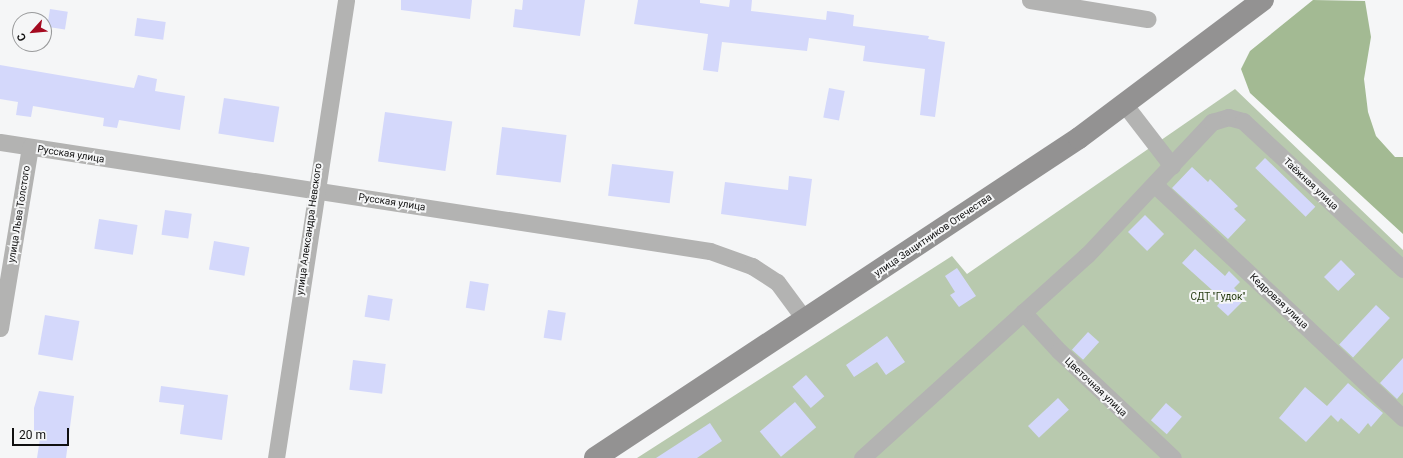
<!DOCTYPE html>
<meta charset="utf-8">
<style>
body{margin:0}
#map{position:relative;width:1403px;height:458px;overflow:hidden;background:#f5f6f7;font-family:Roboto,sans-serif}
div>[style]{position:absolute}
.green>*{inset:0;background:#b8c9ae}
.forest>*{inset:0;background:#a3ba93}
.building>*{inset:0;background:#d4d8fb;transform-origin:0 0}
.minor>*{height:17px;margin:-8.5px;padding:0 8.5px;transform-origin:8.5px;border-radius:8.5px;background:#b3b3b2}
.secondary>*{height:22px;margin:-11px;padding:0 11px;transform-origin:11px;border-radius:11px;background:#939292}
span{translate:-50% -50%;white-space:nowrap;text-align:center;line-height:1.15;-webkit-text-stroke:4px #f5f6f7;paint-order:stroke}
.street-label{font-size:10px;color:#101010}
.park-label{font-size:10px;color:#1f360b}
.north{position:absolute;left:12px;top:12px;width:40px;height:40px;box-sizing:border-box;background:#f5f6f7;border:1px solid #999a9b;border-radius:50%;rotate:243deg;font-size:11px;font-weight:700;line-height:16px;text-align:center;color:#101010}
.north::after{content:'';display:block;margin:auto;width:14px;height:18px;background:#a40a20;clip-path:polygon(50% 0,100% 100%,50% 72%,0 100%)}
.scale{position:absolute;left:12px;top:428px;width:57px;height:18px;box-sizing:border-box;border:2px solid #101010;border-top:0;padding-left:5px;font-size:12px;line-height:14px;white-space:nowrap;color:#101010;-webkit-text-stroke:3px #f5f6f7;paint-order:stroke}
</style>
<div id="map">
<div class="green">
<div style="clip-path:polygon(1235px 89px,1403px 250px,1403px 458px,637px 458px,952px 256px,967px 274px)"></div>
</div>
<div class="forest">
<div style="clip-path:polygon(1313px 0,1365px 1px,1371px 37px,1364px 79px,1368px 112px,1376px 136px,1395px 157px,1403px 157px,1403px 234px,1250px 93px,1241px 69px,1250px 51px)"></div>
</div>
<div class="building">
<div style="clip-path:polygon(401px 0,472px 0,470px 19px,401px 10px)"></div>
<div style="clip-path:polygon(523px 0,585px 0,580px 36px,513px 27px,515px 9px,522px 10px)"></div>
<div style="clip-path:polygon(638px 0,700px 0,700px 3px,729px 7px,730px 0,752px 0,751px 11px,826px 20px,827px 11px,842px 13px,854px 15px,853px 26px,929px 36px,928px 39px,945px 42px,935px 117px,920px 115px,925px 69px,863px 61px,865px 46px,809px 38px,807px 51px,722px 42px,718px 72px,703px 70px,708px 34px,634px 24px)"></div>
<div style="left:50px;top:9px;width:18px;height:18px;rotate:9deg"></div>
<div style="left:137px;top:18px;width:29px;height:18px;rotate:8deg"></div>
<div style="clip-path:polygon(0 65px,134px 88px,138px 75px,157px 79px,155px 91px,185px 96px,180px 130px,119px 120px,117px 128px,103px 126px,104px 118px,33px 106px,31px 117px,16px 115px,18px 102px,0 99px)"></div>
<div style="left:829px;top:88px;width:16px;height:30px;rotate:11deg"></div>
<div style="left:224px;top:98px;width:56px;height:36px;rotate:9deg"></div>
<div style="left:385px;top:112px;width:68px;height:50px;rotate:8deg"></div>
<div style="left:502px;top:127px;width:65px;height:48px;rotate:7deg"></div>
<div style="left:1265px;top:158px;width:70px;height:14px;rotate:44deg"></div>
<div style="left:612px;top:164px;width:62px;height:32px;rotate:7deg"></div>
<div style="clip-path:polygon(1192px 167px,1208px 182px,1210px 179px,1238px 206px,1234px 209px,1246px 220px,1228px 239px,1172px 188px)"></div>
<div style="clip-path:polygon(789px 176px,812px 179px,806px 226px,721px 214px,725px 182px,788px 190px)"></div>
<div style="left:165px;top:210px;width:27px;height:25px;rotate:8deg"></div>
<div style="left:1145px;top:215px;width:27px;height:24px;rotate:45deg"></div>
<div style="left:99px;top:219px;width:39px;height:30px;rotate:9deg"></div>
<div style="left:214px;top:241px;width:36px;height:29px;rotate:10deg"></div>
<div style="clip-path:polygon(1195px 249px,1225px 276px,1229px 271px,1240px 282px,1234px 288px,1245px 299px,1228px 316px,1217px 306px,1220px 302px,1210px 292px,1212px 290px,1182px 263px)"></div>
<div style="left:1341px;top:260px;width:20px;height:24px;rotate:45deg"></div>
<div style="clip-path:polygon(957px 268px,976px 296px,959px 307px,950px 295px,955px 292px,945px 276px)"></div>
<div style="left:470px;top:281px;width:19px;height:27px;rotate:9deg"></div>
<div style="left:368px;top:295px;width:25px;height:22px;rotate:9deg"></div>
<div style="left:1376px;top:305px;width:19px;height:54px;rotate:43deg"></div>
<div style="left:548px;top:310px;width:18px;height:28px;rotate:9deg"></div>
<div style="left:45px;top:315px;width:35px;height:40px;rotate:10deg"></div>
<div style="left:1088px;top:332px;width:15px;height:24px;rotate:42deg"></div>
<div style="clip-path:polygon(887px 336px,905px 362px,886px 375px,877px 362px,854px 377px,846px 365px)"></div>
<div style="clip-path:polygon(1403px 358px,1403px 392px,1397px 399px,1380px 383px)"></div>
<div style="left:353px;top:360px;width:33px;height:30px;rotate:7deg"></div>
<div style="left:806px;top:375px;width:28px;height:18px;rotate:49deg"></div>
<div style="clip-path:polygon(1348px 383px,1383px 413px,1371px 427px,1368px 423px,1359px 434px,1341px 418px,1338px 422px,1331px 415px,1306px 442px,1279px 418px,1305px 387px,1327px 406px)"></div>
<div style="clip-path:polygon(161px 386px,228px 395px,222px 440px,180px 434px,184px 405px,159px 402px)"></div>
<div style="clip-path:polygon(39px 391px,74px 396px,66px 458px,37px 458px,41px 432px,34px 431px,34px 408px)"></div>
<div style="left:1058px;top:398px;width:16px;height:41px;rotate:47deg"></div>
<div style="left:795px;top:402px;width:33px;height:46px;rotate:50deg"></div>
<div style="left:1166px;top:403px;width:21px;height:23px;rotate:41deg"></div>
<div style="clip-path:polygon(710px 423px,722px 441px,697px 458px,656px 458px)"></div>
</div>
<div class="minor">
<div style="left:1030px;top:0;width:119px;rotate:9.2deg"></div>
<div style="left:1125px;top:105px;width:77px;rotate:52.4deg"></div>
<div style="left:0;top:142px;width:718px;rotate:8.73deg"></div>
<div style="left:710px;top:251px;width:45px;rotate:19.7deg"></div>
<div style="left:752px;top:266px;width:30px;rotate:33deg"></div>
<div style="left:777px;top:282px;width:47px;rotate:53.6deg"></div>
<div style="left:1155px;top:185px;width:340px;rotate:43.2deg"></div>
<div style="left:1023px;top:312px;width:53px;rotate:47.3deg"></div>
<div style="left:1059px;top:351px;width:156px;rotate:43.2deg"></div>
<div style="left:0;top:328px;width:183px;rotate:-80.6deg"></div>
<div style="left:276px;top:458px;width:463px;rotate:-81.3deg"></div>
<div style="left:862px;top:458px;width:303px;rotate:-42.1deg"></div>
<div style="left:1087px;top:255px;width:183px;rotate:-46.8deg"></div>
<div style="left:1212px;top:122px;width:17px;rotate:-17deg"></div>
<div style="left:1228px;top:117px;width:16px;rotate:15deg"></div>
<div style="left:1243px;top:121px;width:218px;rotate:42.8deg"></div>
</div>
<div class="secondary">
<div style="left:595px;top:458px;width:580px;rotate:-33.47deg"></div>
<div style="left:1079px;top:138px;width:230px;rotate:-36.9deg"></div>
</div>
<div class="street-label">
<span style="left:71px;top:154px;rotate:9deg">Русская улица</span>
<span style="left:1311px;top:184px;rotate:43deg">Таёжная улица</span>
<span style="left:392px;top:202px;rotate:9deg">Русская улица</span>
<span style="left:19px;top:214px;rotate:-81deg">улица Льва Толстого</span>
<span style="left:309px;top:229px;rotate:-82deg">улица Александра Невского</span>
<span style="left:933px;top:235px;rotate:-34deg">улица Защитников Отечества</span>
<span style="left:1279px;top:301px;rotate:43deg">Кедровая улица</span>
<span style="left:1096px;top:387px;rotate:43deg">Цветочная улица</span>
</div>
<div class="park-label">
<span style="left:1218px;top:297px">СДТ "Гудок"</span>
</div>
<div class="north">С</div>
<div class="scale">20 m</div>
</div>
